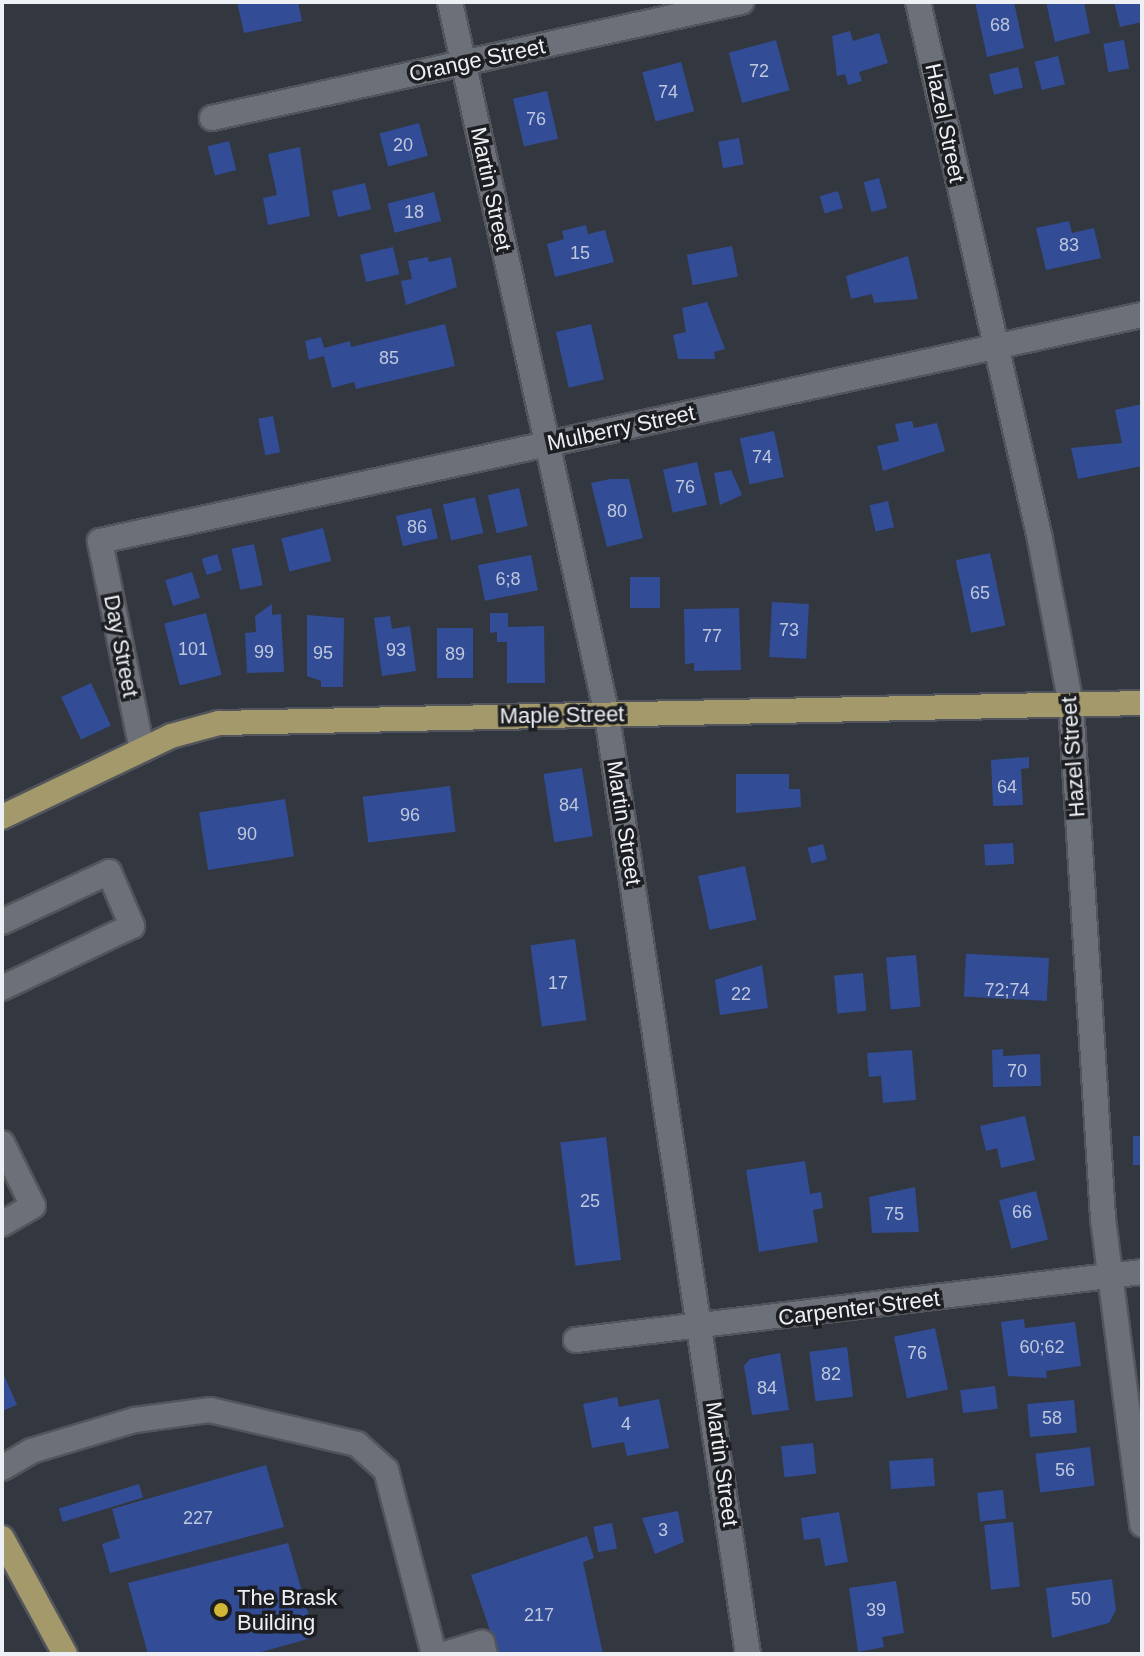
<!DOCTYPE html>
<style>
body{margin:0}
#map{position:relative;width:1144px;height:1656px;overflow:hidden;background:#33373f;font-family:Arial,sans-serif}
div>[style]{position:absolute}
.building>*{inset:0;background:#324d96;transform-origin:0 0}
.roads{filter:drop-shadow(2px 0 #52555b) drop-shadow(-2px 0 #52555b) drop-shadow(0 2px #52555b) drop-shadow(0 -2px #52555b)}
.minor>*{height:24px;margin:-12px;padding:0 12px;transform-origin:12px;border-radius:12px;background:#6c7079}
.major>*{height:24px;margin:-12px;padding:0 12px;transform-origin:12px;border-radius:12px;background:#a3996a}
.dots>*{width:22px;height:22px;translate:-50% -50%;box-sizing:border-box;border:4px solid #1d1e22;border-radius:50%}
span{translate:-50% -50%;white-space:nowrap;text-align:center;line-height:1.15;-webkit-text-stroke:7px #1d1e22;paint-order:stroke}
.number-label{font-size:18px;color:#bec7dd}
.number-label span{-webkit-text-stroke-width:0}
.street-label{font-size:22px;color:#edf0f5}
.poi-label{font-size:22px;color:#edf0f5}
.left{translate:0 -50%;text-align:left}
.frame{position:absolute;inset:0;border:4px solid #edf0f5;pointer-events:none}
</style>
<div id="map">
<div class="building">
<div style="clip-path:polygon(237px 2px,298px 2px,302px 21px,244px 33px)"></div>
<div style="clip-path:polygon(975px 2px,1014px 2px,1024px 48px,987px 57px)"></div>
<div style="clip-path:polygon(1046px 2px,1084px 2px,1090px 33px,1055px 42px)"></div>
<div style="clip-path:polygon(1114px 2px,1142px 2px,1142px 22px,1120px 27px)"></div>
<div style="clip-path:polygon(850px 31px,853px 41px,879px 33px,888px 63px,859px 72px,862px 81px,848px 85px,845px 74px,837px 76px,832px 36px)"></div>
<div style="left:776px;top:40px;width:52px;height:49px;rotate:75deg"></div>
<div style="left:1124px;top:40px;width:29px;height:21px;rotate:80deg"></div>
<div style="left:1058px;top:56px;width:29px;height:24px;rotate:76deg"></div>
<div style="left:681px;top:62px;width:51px;height:40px;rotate:75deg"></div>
<div style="left:1018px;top:67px;width:21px;height:30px;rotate:76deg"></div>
<div style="left:547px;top:91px;width:49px;height:35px;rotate:77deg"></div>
<div style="left:419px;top:123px;width:34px;height:41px;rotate:75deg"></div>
<div style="left:739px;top:138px;width:27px;height:21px;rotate:80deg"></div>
<div style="left:229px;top:141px;width:30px;height:22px;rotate:76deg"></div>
<div style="clip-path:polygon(300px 147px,310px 216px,268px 225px,263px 198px,277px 195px,268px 154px)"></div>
<div style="left:879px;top:178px;width:31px;height:16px;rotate:75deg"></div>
<div style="left:365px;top:183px;width:27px;height:34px;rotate:77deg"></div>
<div style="left:838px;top:191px;width:18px;height:19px;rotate:74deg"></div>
<div style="left:434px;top:192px;width:30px;height:48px;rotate:76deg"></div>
<div style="clip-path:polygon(1069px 221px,1072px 233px,1094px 228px,1101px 258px,1046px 270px,1036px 228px)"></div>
<div style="clip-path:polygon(586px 225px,588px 234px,605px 230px,614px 262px,555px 277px,547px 244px,564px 239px,562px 231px)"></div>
<div style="left:732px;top:246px;width:31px;height:46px;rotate:79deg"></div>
<div style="left:393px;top:247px;width:28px;height:34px;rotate:77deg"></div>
<div style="clip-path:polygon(908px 256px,918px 299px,874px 303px,872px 294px,851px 299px,846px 276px)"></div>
<div style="clip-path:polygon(428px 257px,429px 262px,451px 257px,457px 287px,406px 305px,401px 281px,412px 279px,408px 261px)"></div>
<div style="clip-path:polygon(707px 302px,725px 349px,714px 352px,715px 359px,678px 359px,673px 335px,686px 332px,682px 308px)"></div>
<div style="clip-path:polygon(445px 324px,455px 366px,356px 389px,354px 382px,332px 388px,324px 356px,309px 360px,305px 341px,321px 337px,324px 348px,350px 341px,351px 347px)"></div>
<div style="left:591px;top:324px;width:57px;height:36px;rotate:77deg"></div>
<div style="clip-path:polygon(1142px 404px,1142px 466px,1078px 479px,1071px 448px,1122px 443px,1115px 410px)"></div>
<div style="left:273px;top:416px;width:37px;height:15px;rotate:79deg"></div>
<div style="clip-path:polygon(912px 421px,914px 428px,937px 423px,945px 451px,883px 471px,877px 446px,899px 441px,895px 424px)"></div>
<div style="left:774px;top:431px;width:47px;height:35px;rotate:78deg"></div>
<div style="left:697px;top:462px;width:44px;height:35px;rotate:77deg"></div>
<div style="clip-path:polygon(731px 470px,742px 495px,720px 505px,714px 473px)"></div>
<div style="clip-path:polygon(610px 479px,629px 479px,643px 538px,607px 547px,591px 483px)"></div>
<div style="left:519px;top:488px;width:39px;height:32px;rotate:77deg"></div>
<div style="left:475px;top:497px;width:37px;height:33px;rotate:77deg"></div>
<div style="left:888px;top:501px;width:27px;height:19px;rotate:77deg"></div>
<div style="left:431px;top:508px;width:31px;height:36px;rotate:77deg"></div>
<div style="left:323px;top:528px;width:34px;height:43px;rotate:76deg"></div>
<div style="left:254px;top:544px;width:42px;height:23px;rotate:78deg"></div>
<div style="left:990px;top:553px;width:74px;height:35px;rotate:78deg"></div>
<div style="left:217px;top:554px;width:17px;height:16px;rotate:73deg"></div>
<div style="left:531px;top:555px;width:36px;height:54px;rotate:79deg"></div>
<div style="left:192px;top:572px;width:27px;height:28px;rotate:73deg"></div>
<div style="left:630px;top:577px;width:30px;height:31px"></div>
<div style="left:772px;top:602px;width:37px;height:55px;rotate:3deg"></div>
<div style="clip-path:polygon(272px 604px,272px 615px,281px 614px,284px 672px,247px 673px,245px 633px,256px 632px,255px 616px)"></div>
<div style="clip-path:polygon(739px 608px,741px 670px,694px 671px,694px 663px,685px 664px,684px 609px)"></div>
<div style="left:206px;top:613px;width:64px;height:43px;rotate:76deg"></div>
<div style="clip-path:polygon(490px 613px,508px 613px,508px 627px,544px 626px,545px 683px,507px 683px,507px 642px,497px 642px,497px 632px,490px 633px)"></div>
<div style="clip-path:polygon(307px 615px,344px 618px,343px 687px,321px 687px,321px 681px,307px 676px)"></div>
<div style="clip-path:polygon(390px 616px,392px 629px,410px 626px,416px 671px,382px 676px,374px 618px)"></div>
<div style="left:473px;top:628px;width:50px;height:36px;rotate:90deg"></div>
<div style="left:91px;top:683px;width:47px;height:33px;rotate:65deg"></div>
<div style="clip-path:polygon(1029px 757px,1029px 768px,1021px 769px,1023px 805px,993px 806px,991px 760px)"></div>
<div style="left:582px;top:768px;width:69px;height:39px;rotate:81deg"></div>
<div style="clip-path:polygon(736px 774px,789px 774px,789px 789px,800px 789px,801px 807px,736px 813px)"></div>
<div style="left:450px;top:786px;width:46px;height:88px;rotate:83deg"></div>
<div style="left:285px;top:799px;width:58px;height:87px;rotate:81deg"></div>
<div style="left:1013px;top:843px;width:21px;height:29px;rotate:87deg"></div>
<div style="left:823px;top:844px;width:16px;height:16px;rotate:76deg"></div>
<div style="left:745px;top:866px;width:55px;height:48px;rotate:78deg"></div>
<div style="left:575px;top:939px;width:82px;height:45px;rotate:82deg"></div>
<div style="left:916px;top:955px;width:52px;height:30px;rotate:85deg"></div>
<div style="left:1049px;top:958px;width:43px;height:83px;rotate:93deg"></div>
<div style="clip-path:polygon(762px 965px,768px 1008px,720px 1015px,715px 980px)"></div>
<div style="left:863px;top:973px;width:38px;height:29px;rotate:85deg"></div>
<div style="clip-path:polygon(1003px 1049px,1003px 1056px,1040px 1054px,1041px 1086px,993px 1087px,992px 1050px)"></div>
<div style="clip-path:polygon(912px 1050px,916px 1100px,883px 1103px,881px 1076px,869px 1077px,867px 1053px)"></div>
<div style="clip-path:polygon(1025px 1116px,1035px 1160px,1001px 1168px,997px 1148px,986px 1151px,980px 1126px)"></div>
<div style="left:1133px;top:1136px;width:9px;height:29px"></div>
<div style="left:606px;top:1137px;width:124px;height:46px;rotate:83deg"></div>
<div style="clip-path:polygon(805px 1161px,810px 1194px,821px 1192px,823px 1208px,813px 1210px,818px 1242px,759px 1252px,746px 1170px)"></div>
<div style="clip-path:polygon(915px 1187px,919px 1232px,872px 1233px,869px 1197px)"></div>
<div style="left:1036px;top:1191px;width:50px;height:38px;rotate:76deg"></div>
<div style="clip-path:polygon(1024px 1319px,1025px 1328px,1075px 1322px,1081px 1366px,1046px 1371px,1047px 1378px,1008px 1376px,1001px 1322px)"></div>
<div style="left:935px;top:1328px;width:63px;height:42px;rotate:78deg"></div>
<div style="left:847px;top:1347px;width:50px;height:38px;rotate:83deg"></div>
<div style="clip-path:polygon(780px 1353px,789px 1410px,752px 1415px,744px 1366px,750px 1359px)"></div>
<div style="clip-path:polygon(2px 1371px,17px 1405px,2px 1411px)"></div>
<div style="left:995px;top:1386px;width:23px;height:35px;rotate:83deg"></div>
<div style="clip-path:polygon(617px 1397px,619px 1407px,659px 1399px,669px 1448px,627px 1456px,624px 1442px,592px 1448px,583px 1404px)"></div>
<div style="left:1074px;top:1400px;width:33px;height:47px;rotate:85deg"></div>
<div style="left:813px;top:1443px;width:31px;height:32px;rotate:84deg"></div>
<div style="left:1090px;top:1447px;width:39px;height:55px;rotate:83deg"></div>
<div style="left:933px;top:1458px;width:28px;height:44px;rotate:86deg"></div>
<div style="clip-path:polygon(266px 1465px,284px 1527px,110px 1573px,102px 1544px,120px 1538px,112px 1509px)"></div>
<div style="left:139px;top:1484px;width:14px;height:84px;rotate:73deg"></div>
<div style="left:1003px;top:1490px;width:29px;height:26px;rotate:84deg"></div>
<div style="clip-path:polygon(678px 1511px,684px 1542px,655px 1554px,642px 1518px)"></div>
<div style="clip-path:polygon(839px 1512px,848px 1562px,825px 1566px,820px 1538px,804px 1540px,801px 1518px)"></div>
<div style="left:1013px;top:1522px;width:65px;height:29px;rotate:84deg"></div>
<div style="left:612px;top:1523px;width:26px;height:19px;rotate:79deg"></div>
<div style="clip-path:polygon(587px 1536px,594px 1558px,583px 1562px,603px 1654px,498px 1654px,471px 1575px)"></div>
<div style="clip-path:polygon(288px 1543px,315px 1637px,254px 1654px,148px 1654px,128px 1583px)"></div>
<div style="clip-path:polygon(1112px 1579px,1116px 1610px,1109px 1623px,1052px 1638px,1046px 1588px)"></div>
<div style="clip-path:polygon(896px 1581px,904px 1633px,882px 1637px,884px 1647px,858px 1652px,849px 1588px)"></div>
</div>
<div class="roads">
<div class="minor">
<div style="left:450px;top:2px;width:730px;rotate:77.58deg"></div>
<div style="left:607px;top:715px;width:950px;rotate:81.46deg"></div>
<div style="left:918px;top:2px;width:551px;rotate:77.2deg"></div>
<div style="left:1040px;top:539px;width:168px;rotate:79.4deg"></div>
<div style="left:1071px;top:704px;width:516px;rotate:86.44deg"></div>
<div style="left:1103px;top:1219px;width:308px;rotate:82.7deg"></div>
<div style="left:212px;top:118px;width:542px;rotate:-12.37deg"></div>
<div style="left:142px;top:750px;width:213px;rotate:-101.4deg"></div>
<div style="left:100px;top:541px;width:1066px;rotate:-12.24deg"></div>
<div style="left:2px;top:922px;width:118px;rotate:-25deg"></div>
<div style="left:109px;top:872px;width:59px;rotate:66.9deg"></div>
<div style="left:132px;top:926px;width:144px;rotate:154.5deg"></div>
<div style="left:2px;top:1143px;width:70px;rotate:63.8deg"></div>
<div style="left:33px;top:1206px;width:36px;rotate:150deg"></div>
<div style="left:576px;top:1340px;width:570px;rotate:-6.85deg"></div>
<div style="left:2px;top:1468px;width:34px;rotate:-30deg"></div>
<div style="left:31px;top:1451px;width:109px;rotate:-16.6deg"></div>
<div style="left:135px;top:1420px;width:76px;rotate:-7.6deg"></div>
<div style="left:210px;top:1410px;width:151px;rotate:13deg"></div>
<div style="left:357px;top:1444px;width:39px;rotate:42deg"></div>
<div style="left:386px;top:1470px;width:190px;rotate:75.4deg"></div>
<div style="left:445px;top:1654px;width:39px;rotate:-17deg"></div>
<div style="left:482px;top:1643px;width:11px;rotate:75deg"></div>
</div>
<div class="major">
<div style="left:2px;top:817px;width:187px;rotate:-25.6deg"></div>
<div style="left:171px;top:736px;width:50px;rotate:-15.2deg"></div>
<div style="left:219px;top:723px;width:923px;rotate:-1.24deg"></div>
<div style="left:2px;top:1538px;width:132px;rotate:61.5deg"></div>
</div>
</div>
<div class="dots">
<div style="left:221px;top:1610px;background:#d2b635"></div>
</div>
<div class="number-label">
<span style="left:1000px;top:25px">68</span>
<span style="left:759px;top:71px">72</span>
<span style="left:668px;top:92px">74</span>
<span style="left:536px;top:119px">76</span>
<span style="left:403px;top:145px">20</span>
<span style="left:414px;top:212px">18</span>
<span style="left:1069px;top:245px">83</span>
<span style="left:580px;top:253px">15</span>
<span style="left:389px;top:358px">85</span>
<span style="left:762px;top:457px">74</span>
<span style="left:685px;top:487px">76</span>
<span style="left:617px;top:511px">80</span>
<span style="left:417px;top:527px">86</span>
<span style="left:508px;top:579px">6;8</span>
<span style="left:980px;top:593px">65</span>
<span style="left:789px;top:630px">73</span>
<span style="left:712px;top:636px">77</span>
<span style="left:193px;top:649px">101</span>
<span style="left:396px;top:650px">93</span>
<span style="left:264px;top:652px">99</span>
<span style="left:323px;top:653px">95</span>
<span style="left:455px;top:654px">89</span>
<span style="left:1007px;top:787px">64</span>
<span style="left:569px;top:805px">84</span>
<span style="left:410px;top:815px">96</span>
<span style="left:247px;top:834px">90</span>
<span style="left:558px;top:983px">17</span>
<span style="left:1007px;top:990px">72;74</span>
<span style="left:741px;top:994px">22</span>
<span style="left:1017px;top:1071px">70</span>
<span style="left:590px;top:1201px">25</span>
<span style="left:1022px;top:1212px">66</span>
<span style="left:894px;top:1214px">75</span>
<span style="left:1042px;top:1347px">60;62</span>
<span style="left:917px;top:1353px">76</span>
<span style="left:831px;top:1374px">82</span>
<span style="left:767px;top:1388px">84</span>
<span style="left:1052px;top:1418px">58</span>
<span style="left:626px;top:1424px">4</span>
<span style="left:1065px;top:1470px">56</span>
<span style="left:198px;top:1518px">227</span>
<span style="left:663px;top:1530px">3</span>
<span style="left:1081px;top:1599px">50</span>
<span style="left:876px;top:1610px">39</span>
<span style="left:539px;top:1615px">217</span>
</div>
<div class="street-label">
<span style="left:477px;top:60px;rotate:-12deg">Orange Street</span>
<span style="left:945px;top:123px;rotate:78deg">Hazel Street</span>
<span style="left:491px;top:189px;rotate:78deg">Martin Street</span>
<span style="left:621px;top:428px;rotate:-12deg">Mulberry Street</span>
<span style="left:121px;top:646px;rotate:79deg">Day Street</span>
<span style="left:562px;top:715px;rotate:-1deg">Maple Street</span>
<span style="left:1073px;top:757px;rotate:-94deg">Hazel Street</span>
<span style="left:624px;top:823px;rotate:81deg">Martin Street</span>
<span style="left:859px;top:1308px;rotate:-7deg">Carpenter Street</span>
<span style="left:722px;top:1464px;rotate:82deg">Martin Street</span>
</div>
<div class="poi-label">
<span class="left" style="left:237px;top:1610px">The Brask<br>Building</span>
</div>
<div class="frame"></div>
</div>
